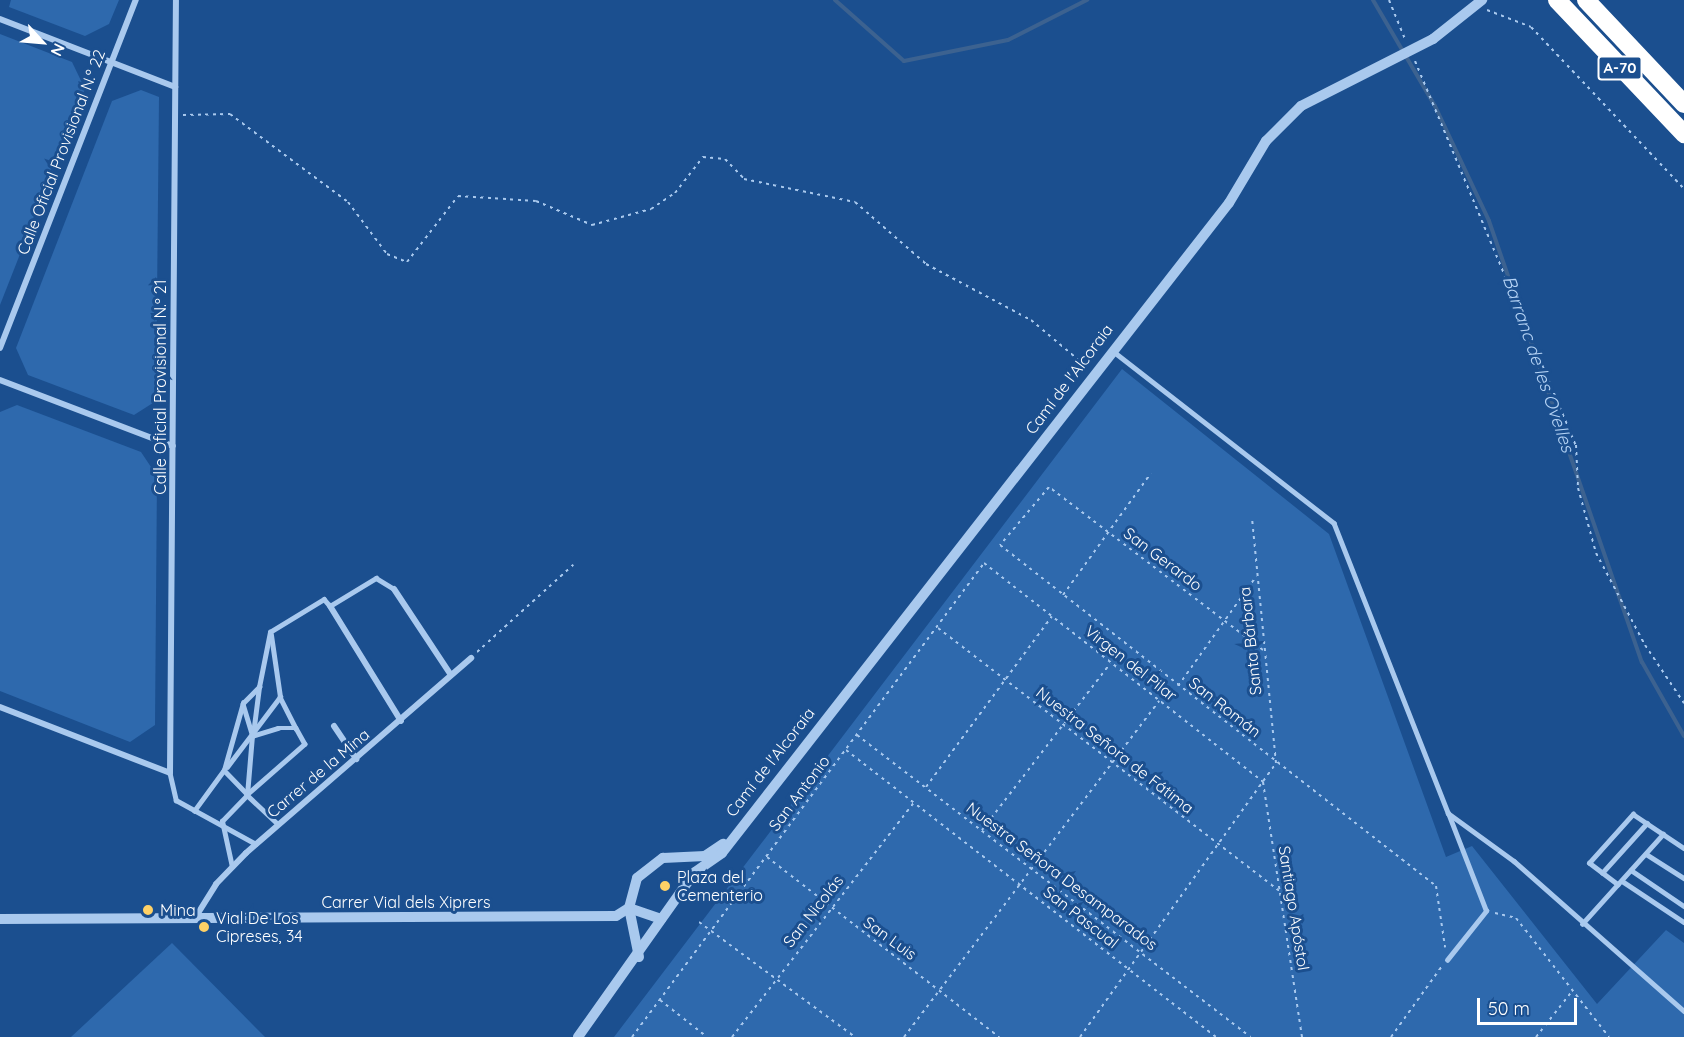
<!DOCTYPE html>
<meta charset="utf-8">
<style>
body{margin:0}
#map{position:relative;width:1684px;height:1037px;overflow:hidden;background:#1b4f8f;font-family:Quicksand,sans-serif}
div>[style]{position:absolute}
.green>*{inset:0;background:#2e69ad}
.stream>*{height:4px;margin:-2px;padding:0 2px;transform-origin:2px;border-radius:2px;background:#3c6290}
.path>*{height:2px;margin-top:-1px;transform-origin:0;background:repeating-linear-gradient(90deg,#a9c9ee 0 3px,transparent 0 7.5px)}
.service>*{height:4.5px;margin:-2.25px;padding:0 2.25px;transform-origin:2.25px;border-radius:2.25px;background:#a9c9ee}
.minor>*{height:6px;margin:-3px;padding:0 3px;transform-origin:3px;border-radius:3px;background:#a9c9ee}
.tertiary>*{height:10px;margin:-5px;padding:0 5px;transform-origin:5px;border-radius:5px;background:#a9c9ee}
.motorway>*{height:18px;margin:-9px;padding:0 9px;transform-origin:9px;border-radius:9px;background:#fff}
.tertiary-bridge>*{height:10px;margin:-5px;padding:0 5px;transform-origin:5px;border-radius:5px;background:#a9c9ee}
.dots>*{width:16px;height:16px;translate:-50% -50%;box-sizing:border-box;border:3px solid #1b4f8f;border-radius:50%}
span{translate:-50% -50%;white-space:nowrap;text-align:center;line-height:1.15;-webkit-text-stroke:6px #1b4f8f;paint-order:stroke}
.shield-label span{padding:2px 4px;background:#1b4f8f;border:2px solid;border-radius:4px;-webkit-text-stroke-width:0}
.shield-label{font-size:15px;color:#fff;font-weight:700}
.street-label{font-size:16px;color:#fff}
.poi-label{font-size:16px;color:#fff}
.left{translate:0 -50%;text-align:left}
.water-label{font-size:18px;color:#b5d3f5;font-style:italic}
.north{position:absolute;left:12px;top:12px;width:60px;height:60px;-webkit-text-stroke:4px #1b4f8f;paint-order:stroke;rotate:116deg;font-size:16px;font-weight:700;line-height:24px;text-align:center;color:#fff}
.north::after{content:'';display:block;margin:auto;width:21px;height:27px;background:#fff;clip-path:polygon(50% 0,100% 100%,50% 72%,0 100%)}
.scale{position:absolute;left:1477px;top:998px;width:100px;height:27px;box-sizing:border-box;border:3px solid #fff;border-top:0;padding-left:8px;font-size:18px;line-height:21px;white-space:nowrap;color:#fff;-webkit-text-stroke:4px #1b4f8f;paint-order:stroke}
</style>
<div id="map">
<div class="green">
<div style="clip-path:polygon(11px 0,119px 0,109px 24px,85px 36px,9px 7px)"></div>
<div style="clip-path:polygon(0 34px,72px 62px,85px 89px,0 305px)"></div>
<div style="clip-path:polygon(141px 90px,159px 97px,156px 401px,134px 415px,28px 375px,16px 348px,112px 101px)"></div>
<div style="clip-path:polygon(1122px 369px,1329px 534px,1446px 857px,1472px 846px,1597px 1004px,1666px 930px,1684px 943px,1684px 1037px,614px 1037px)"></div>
<div style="clip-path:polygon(17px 405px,141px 452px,157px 476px,155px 725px,130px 742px,0 691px,0 412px)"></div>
<div style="clip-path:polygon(172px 943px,265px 1037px,71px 1037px)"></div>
</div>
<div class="stream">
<div style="left:835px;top:0;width:92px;rotate:41.5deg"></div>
<div style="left:904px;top:61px;width:106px;rotate:-11.4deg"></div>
<div style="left:1008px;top:40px;width:89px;rotate:-26.9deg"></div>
<div style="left:1373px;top:0;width:123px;rotate:59.7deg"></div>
<div style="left:1435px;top:106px;width:127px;rotate:64.8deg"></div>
<div style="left:1489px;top:221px;width:467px;rotate:70.9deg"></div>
<div style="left:1642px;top:662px;width:85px;rotate:60.4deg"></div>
</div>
<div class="path">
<div style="left:1389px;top:0;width:42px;rotate:67.7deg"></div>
<div style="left:1487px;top:10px;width:47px;rotate:21.1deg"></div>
<div style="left:1531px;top:27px;width:223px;rotate:46.6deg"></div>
<div style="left:1415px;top:61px;width:416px;rotate:67.3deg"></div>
<div style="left:1576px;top:445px;width:43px;rotate:87.3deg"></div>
<div style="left:1578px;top:488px;width:67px;rotate:74.5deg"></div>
<div style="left:1596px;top:553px;width:104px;rotate:62deg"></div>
<div style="left:1645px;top:645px;width:70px;rotate:56.1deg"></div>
<div style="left:183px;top:115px;width:47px;rotate:-1.2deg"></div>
<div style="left:230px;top:114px;width:147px;rotate:36.7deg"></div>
<div style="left:348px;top:202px;width:65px;rotate:53.1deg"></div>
<div style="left:387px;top:254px;width:22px;rotate:22deg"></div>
<div style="left:407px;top:262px;width:83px;rotate:-52.3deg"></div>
<div style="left:458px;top:196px;width:78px;rotate:3.7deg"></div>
<div style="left:536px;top:201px;width:61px;rotate:23.2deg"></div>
<div style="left:592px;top:225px;width:61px;rotate:-15.2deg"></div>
<div style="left:651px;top:209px;width:29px;rotate:-34deg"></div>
<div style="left:675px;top:193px;width:46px;rotate:-52.1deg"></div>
<div style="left:703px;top:157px;width:22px;rotate:5deg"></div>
<div style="left:725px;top:159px;width:28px;rotate:46deg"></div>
<div style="left:744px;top:179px;width:113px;rotate:11.7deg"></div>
<div style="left:855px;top:202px;width:94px;rotate:41.1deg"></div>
<div style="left:926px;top:264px;width:119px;rotate:28.1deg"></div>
<div style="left:1031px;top:320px;width:73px;rotate:40deg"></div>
<div style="left:1063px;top:595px;width:150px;rotate:-54.2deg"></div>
<div style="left:938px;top:628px;width:431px;rotate:37.6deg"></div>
<div style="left:1263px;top:650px;width:269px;rotate:-142.7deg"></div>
<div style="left:1049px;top:487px;width:76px;rotate:130.2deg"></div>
<div style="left:1000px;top:545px;width:554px;rotate:38.03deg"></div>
<div style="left:1436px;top:886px;width:62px;rotate:81.6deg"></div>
<div style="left:477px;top:652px;width:130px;rotate:-42.2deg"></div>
<div style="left:1178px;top:686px;width:133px;rotate:-54.5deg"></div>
<div style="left:857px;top:735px;width:496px;rotate:37.5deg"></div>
<div style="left:846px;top:750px;width:468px;rotate:37.8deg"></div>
<div style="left:1263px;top:782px;width:258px;rotate:81.3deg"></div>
<div style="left:926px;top:787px;width:212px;rotate:-53.6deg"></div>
<div style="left:982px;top:830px;width:210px;rotate:-52.4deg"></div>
<div style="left:767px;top:857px;width:294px;rotate:37.8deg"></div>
<div style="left:1495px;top:913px;width:22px;rotate:13deg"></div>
<div style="left:1516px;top:918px;width:151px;rotate:52deg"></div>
<div style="left:699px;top:922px;width:194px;rotate:36.4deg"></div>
<div style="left:660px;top:1000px;width:60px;rotate:38.2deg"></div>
<div style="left:632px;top:1037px;width:590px;rotate:-53.4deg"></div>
<div style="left:984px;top:563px;width:355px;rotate:38.1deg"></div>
<div style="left:732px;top:1037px;width:297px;rotate:-52.2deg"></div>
<div style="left:904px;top:1037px;width:422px;rotate:-52.8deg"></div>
<div style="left:1080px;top:1037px;width:337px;rotate:-54.4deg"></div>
<div style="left:1276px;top:763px;width:247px;rotate:-95.6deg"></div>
<div style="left:1391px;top:1037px;width:87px;rotate:-54.3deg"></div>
<div style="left:1536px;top:1037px;width:60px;rotate:-51.8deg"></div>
</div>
<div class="service">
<div style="left:1113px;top:351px;width:280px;rotate:37.9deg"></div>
<div style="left:1334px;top:523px;width:312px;rotate:68.5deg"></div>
<div style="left:1448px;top:813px;width:82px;rotate:36deg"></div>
<div style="left:1514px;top:861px;width:227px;rotate:41.4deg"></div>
<div style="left:280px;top:697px;width:35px;rotate:63deg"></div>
<div style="left:243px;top:704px;width:31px;rotate:73deg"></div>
<div style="left:278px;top:728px;width:18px"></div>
<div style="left:296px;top:728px;width:18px;rotate:61deg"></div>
<div style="left:305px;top:744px;width:77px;rotate:138.7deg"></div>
<div style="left:247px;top:795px;width:59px;rotate:-85.2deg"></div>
<div style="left:252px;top:736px;width:27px;rotate:-17deg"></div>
<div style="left:253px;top:734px;width:47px;rotate:-82.7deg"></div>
<div style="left:227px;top:767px;width:88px;rotate:-52.9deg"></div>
<div style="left:280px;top:697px;width:63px;rotate:-98.3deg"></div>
<div style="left:224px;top:770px;width:70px;rotate:-74.2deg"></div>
<div style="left:243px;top:703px;width:23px;rotate:-45deg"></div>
<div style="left:259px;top:687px;width:56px;rotate:-78.7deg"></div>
<div style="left:270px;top:632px;width:63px;rotate:-31.4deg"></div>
<div style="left:324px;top:599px;width:9px;rotate:49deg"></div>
<div style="left:330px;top:606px;width:54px;rotate:-31.3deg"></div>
<div style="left:376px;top:578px;width:21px;rotate:31deg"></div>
<div style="left:170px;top:773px;width:28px;rotate:77deg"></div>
<div style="left:176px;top:800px;width:91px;rotate:28.8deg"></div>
<div style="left:194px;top:811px;width:51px;rotate:-53.8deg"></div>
<div style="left:224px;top:770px;width:33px;rotate:46deg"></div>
<div style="left:1646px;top:854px;width:45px;rotate:32.3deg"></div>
<div style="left:232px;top:867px;width:47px;rotate:-102.3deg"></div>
<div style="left:222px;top:821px;width:36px;rotate:-46deg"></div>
<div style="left:247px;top:795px;width:42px;rotate:43.1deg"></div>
<div style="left:1631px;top:870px;width:64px;rotate:34.2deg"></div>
<div style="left:1602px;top:873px;width:67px;rotate:-48deg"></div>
<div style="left:1622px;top:881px;width:74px;rotate:33.5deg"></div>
<div style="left:1618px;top:885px;width:36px;rotate:-143deg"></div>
<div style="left:1589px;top:863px;width:66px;rotate:-48.1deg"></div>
<div style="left:1633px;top:814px;width:61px;rotate:33.7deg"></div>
<div style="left:1582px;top:924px;width:121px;rotate:-48deg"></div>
<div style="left:1447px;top:960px;width:63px;rotate:-51.5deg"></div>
<div style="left:1486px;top:911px;width:105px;rotate:-111.2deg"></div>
</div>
<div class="minor">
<div style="left:0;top:19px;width:188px;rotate:21.2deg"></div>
<div style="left:0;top:348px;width:374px;rotate:-68.7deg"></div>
<div style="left:0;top:380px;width:185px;rotate:20.9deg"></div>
<div style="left:394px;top:589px;width:103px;rotate:56.5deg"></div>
<div style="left:330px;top:606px;width:135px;rotate:58.3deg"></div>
<div style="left:0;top:707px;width:182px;rotate:21.2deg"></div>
<div style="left:170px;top:773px;width:773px;rotate:-89.56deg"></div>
<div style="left:334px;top:726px;width:40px;rotate:56deg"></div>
<div style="left:195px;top:918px;width:40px;rotate:-58deg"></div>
<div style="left:216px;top:884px;width:43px;rotate:-45.9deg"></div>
<div style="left:246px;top:853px;width:298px;rotate:-40.9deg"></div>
</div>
<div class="tertiary">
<div style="left:1433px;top:39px;width:63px;rotate:-38.5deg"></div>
<div style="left:629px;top:908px;width:34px;rotate:19deg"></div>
<div style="left:0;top:919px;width:616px;rotate:-0.28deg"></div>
<div style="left:616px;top:916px;width:15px;rotate:-32deg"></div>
<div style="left:639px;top:957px;width:50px;rotate:-101.5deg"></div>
<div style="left:629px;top:908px;width:31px;rotate:-75deg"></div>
<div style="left:637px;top:878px;width:33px;rotate:-38deg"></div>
<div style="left:663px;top:858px;width:42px;rotate:-2.7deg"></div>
<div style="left:705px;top:856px;width:22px;rotate:-34deg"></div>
<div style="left:578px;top:1037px;width:202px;rotate:-54.7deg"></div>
<div style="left:695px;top:872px;width:33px;rotate:-35deg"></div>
<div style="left:722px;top:853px;width:824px;rotate:-52.05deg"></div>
<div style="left:1229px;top:203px;width:72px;rotate:-59.2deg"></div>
<div style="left:1266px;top:141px;width:49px;rotate:-45deg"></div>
</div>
<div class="motorway">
<div style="left:1557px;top:0;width:185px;rotate:46.5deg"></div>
<div style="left:1586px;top:0;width:143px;rotate:46.7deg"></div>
</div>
<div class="tertiary-bridge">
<div style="left:1301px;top:106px;width:148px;rotate:-26.9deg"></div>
</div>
<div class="dots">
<div style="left:665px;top:886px;background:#ffd166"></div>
<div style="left:148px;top:910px;background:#ffd166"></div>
<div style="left:204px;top:927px;background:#ffd166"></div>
</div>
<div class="shield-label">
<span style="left:1620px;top:68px">A-70</span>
</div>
<div class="street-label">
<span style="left:61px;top:152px;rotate:-69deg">Calle Oficial Provisional N.º 22</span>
<span style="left:1069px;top:379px;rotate:-53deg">Camí de l'Alcoraia</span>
<span style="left:160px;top:387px;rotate:-90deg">Calle Oficial Provisional N.º 21</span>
<span style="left:1163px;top:559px;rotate:37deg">San Gerardo</span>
<span style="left:1250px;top:641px;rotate:-96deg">Santa Bárbara</span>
<span style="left:1131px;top:663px;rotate:38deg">Virgen del Pilar</span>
<span style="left:1225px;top:707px;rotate:38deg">San Román</span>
<span style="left:1115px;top:750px;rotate:38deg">Nuestra Señora de Fátima</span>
<span style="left:770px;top:762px;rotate:-52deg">Camí de l'Alcoraia</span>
<span style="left:318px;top:773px;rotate:-40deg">Carrer de la Mina</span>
<span style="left:799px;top:793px;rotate:-53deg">San Antonio</span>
<span style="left:1062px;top:876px;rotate:37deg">Nuestra Señora Desamparados</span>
<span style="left:406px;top:902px">Carrer Vial dels Xiprers</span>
<span style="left:1294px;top:908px;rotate:81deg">Santiago Apóstol</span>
<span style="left:813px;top:911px;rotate:-52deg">San Nicolás</span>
<span style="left:1081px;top:917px;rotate:38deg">San Pascual</span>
<span style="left:890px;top:938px;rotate:36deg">San Luis</span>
</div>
<div class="poi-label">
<span class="left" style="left:677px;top:886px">Plaza del<br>Cementerio</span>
<span class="left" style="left:160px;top:910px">Mina</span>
<span class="left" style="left:216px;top:927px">Vial De Los<br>Cipreses, 34</span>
</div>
<div class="water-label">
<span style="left:1538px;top:364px;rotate:71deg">Barranc de les Ovelles</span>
</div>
<div class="north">N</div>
<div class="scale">50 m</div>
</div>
